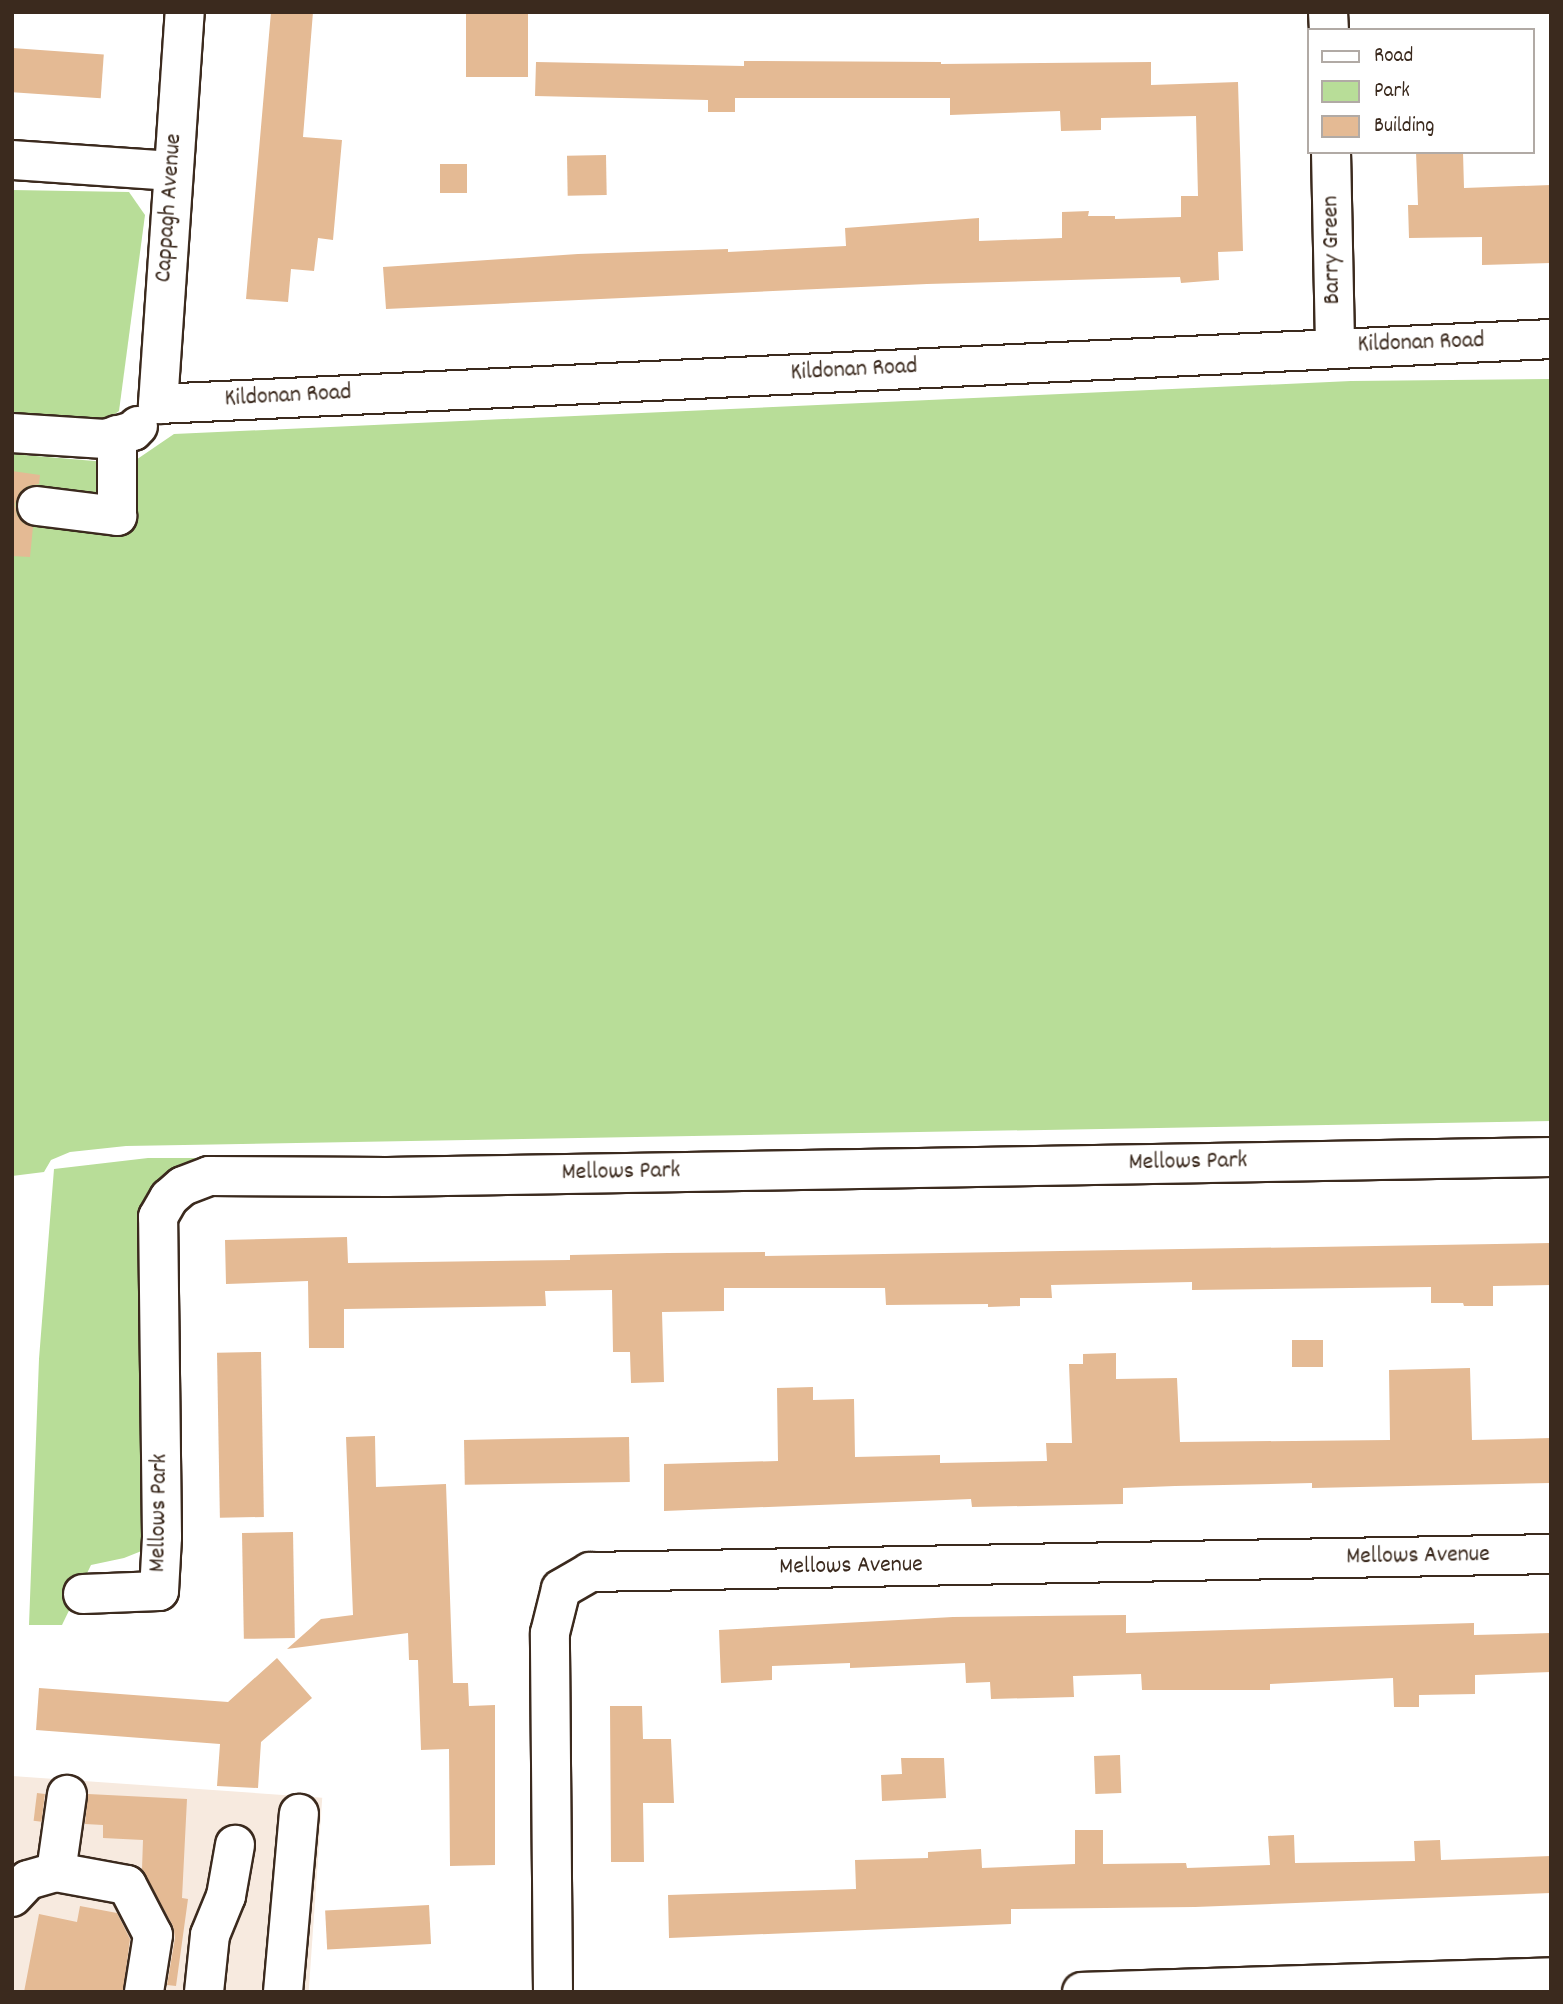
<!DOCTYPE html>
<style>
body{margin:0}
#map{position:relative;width:1563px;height:2004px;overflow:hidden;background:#fff;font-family:Dekko,sans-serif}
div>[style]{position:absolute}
.built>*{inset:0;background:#f7eadf;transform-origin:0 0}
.green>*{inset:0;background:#b8dd98}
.building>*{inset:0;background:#e4ba94;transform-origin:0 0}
.roads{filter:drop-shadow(2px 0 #3b2a1e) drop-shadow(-2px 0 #3b2a1e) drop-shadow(0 2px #3b2a1e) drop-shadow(0 -2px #3b2a1e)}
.minor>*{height:38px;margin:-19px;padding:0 19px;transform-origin:19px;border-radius:19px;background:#fff}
span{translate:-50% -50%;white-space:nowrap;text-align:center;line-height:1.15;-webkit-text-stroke:5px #fff;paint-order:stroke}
.street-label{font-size:24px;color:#3b2a1e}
.frame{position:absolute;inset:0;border:14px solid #3b2a1e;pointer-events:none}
.legend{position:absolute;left:1307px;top:28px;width:228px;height:126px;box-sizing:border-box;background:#fff;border:2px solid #b1aaa5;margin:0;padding:9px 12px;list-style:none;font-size:21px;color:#3b2a1e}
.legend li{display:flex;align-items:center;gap:14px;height:35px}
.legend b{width:35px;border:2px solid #b1aaa5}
</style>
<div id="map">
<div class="built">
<div style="left:12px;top:1776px;width:311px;height:216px;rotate:4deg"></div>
</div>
<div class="green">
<div style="clip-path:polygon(12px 190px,129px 192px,145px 215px,119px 411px,98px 426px,12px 414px)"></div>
<div style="clip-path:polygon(1551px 379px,1551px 1121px,126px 1146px,70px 1152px,51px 1160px,44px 1172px,12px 1176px,12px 454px,130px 464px,174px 434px,1351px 381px)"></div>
<div style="clip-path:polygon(148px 1158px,202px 1158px,208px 1176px,169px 1197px,149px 1548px,124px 1558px,91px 1565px,62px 1625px,29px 1625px,39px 1359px,54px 1169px)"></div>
</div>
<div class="building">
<div style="clip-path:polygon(271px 12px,313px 12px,303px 137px,342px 140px,333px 240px,318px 238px,314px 271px,291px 269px,288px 302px,246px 299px)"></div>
<div style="left:466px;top:12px;width:62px;height:65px"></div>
<div style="left:12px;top:48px;width:92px;height:44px;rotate:4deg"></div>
<div style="clip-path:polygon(744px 61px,941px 62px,941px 64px,1151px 62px,1151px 85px,1238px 82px,1243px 251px,1218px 252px,1219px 280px,1181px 283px,1180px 277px,927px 284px,386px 309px,383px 267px,578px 254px,728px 249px,728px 252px,846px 246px,845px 228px,979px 218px,979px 241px,1062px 238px,1062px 212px,1089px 211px,1088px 216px,1115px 216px,1115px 219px,1181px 217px,1181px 196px,1198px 196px,1196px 116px,1101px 118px,1101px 130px,1061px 131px,1060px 111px,950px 115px,950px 98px,735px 98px,735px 112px,708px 112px,708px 100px,535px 96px,536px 62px,744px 66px)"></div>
<div style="clip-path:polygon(1416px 152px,1463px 152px,1464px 188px,1551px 185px,1551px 263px,1482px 265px,1482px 237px,1409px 238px,1408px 205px,1418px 205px)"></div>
<div style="left:606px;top:155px;width:40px;height:39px;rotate:89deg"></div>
<div style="left:440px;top:164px;width:27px;height:29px"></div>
<div style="clip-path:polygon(12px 471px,40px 475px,39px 484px,28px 486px,20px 492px,15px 504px,17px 515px,23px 523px,33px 527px,30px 557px,12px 556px)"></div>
<div style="clip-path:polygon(347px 1237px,348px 1263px,570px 1260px,570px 1255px,668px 1253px,765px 1252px,765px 1256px,1551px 1243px,1551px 1285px,1493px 1286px,1493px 1306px,1464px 1306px,1463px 1303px,1431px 1303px,1431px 1287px,1192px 1290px,1192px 1282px,1051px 1285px,1052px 1298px,1020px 1298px,1020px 1306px,988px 1307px,988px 1304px,886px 1305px,885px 1288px,724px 1288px,724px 1311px,662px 1312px,664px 1382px,631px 1383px,630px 1352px,613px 1352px,612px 1290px,545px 1291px,546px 1306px,344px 1309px,344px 1348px,309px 1348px,308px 1281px,226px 1284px,225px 1240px)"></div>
<div style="left:1292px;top:1340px;width:31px;height:27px"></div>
<div style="left:261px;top:1352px;width:165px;height:44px;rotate:89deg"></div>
<div style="clip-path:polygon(1116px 1353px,1116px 1379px,1177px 1378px,1180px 1442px,1390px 1440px,1389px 1370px,1470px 1368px,1472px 1440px,1551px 1438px,1551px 1483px,1312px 1488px,1312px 1483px,1175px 1486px,1123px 1488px,1123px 1504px,972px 1507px,971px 1499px,664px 1511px,664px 1464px,778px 1461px,777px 1388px,813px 1387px,813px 1400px,854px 1399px,855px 1457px,940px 1455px,940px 1463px,1047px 1461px,1046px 1443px,1072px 1443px,1069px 1364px,1083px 1364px,1083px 1354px)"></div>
<div style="clip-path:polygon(375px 1436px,376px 1487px,446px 1484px,453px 1683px,468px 1683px,469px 1706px,495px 1705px,495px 1865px,450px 1866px,449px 1749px,421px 1750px,418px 1660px,409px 1660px,408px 1633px,287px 1649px,321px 1619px,353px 1615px,346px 1437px)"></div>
<div style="left:629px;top:1437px;width:45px;height:165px;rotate:89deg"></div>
<div style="left:293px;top:1532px;width:106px;height:51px;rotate:89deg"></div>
<div style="clip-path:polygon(1126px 1615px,1126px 1633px,1474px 1623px,1474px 1635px,1551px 1633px,1551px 1672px,1475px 1675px,1475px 1694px,1419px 1695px,1419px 1707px,1394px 1707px,1393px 1678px,1270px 1684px,1270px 1690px,1142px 1690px,1141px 1674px,1073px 1676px,1074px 1697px,991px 1699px,990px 1682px,966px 1683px,965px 1663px,850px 1668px,850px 1663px,772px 1666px,772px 1680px,721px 1683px,719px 1630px,953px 1617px)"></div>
<div style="clip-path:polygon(277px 1658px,312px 1698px,261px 1742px,258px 1788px,217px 1786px,220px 1744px,36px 1730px,39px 1688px,228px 1702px)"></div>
<div style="clip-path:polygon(610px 1706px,642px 1706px,643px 1739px,671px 1739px,674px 1803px,643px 1803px,644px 1862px,611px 1862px)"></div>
<div style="left:1120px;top:1755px;width:38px;height:26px;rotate:88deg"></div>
<div style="clip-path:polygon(901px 1758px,944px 1758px,946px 1798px,882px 1801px,881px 1775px,902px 1774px)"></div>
<div style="left:37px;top:1793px;width:8px;height:28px;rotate:7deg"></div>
<div style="clip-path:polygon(88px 1794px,187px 1799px,182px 1898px,188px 1899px,176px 1986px,167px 1985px,175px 1938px,173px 1926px,142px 1869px,143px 1840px,103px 1838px,103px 1825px,85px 1824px)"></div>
<div style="clip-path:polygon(1075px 1830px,1103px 1830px,1103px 1864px,1186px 1863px,1187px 1868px,1270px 1865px,1268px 1836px,1294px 1835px,1295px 1863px,1415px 1861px,1414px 1841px,1440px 1840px,1441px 1860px,1551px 1856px,1551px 1893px,1195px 1907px,1011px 1909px,1011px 1924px,669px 1938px,668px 1895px,856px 1889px,855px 1860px,928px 1858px,928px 1852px,981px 1849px,982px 1868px,1075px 1864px)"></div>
<div style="left:429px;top:1905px;width:39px;height:104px;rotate:87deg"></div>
<div style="clip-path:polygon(80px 1906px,117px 1913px,130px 1939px,123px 1992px,24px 1992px,39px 1914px,77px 1922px)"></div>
</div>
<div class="roads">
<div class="minor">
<div style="left:1328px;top:12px;width:18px;rotate:87deg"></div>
<div style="left:1331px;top:152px;width:196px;rotate:88.8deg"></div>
<div style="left:12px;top:160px;width:160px;rotate:3.9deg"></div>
<div style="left:158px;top:404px;width:1395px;rotate:-2.67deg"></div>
<div style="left:158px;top:404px;width:393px;rotate:-86.1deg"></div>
<div style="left:12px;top:433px;width:93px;rotate:3.7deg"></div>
<div style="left:105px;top:439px;width:29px;rotate:-16deg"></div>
<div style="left:133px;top:431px;width:7px;rotate:-45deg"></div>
<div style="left:37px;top:506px;width:81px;rotate:7.1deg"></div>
<div style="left:117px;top:516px;width:81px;rotate:-90deg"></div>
<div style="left:83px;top:1594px;width:76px;rotate:-2.3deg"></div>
<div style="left:159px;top:1591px;width:54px;rotate:-86.8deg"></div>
<div style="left:162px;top:1537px;width:320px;rotate:-90.7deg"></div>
<div style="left:158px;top:1217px;width:22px;rotate:-60deg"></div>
<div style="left:169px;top:1198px;width:18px;rotate:-41deg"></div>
<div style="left:183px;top:1186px;width:28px;rotate:-21deg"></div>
<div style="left:209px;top:1176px;width:178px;rotate:0.3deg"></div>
<div style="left:387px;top:1177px;width:1164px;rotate:-0.98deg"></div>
<div style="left:56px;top:1872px;width:72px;rotate:10.4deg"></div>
<div style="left:127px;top:1885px;width:56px;rotate:62.5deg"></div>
<div style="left:153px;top:1935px;width:58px;rotate:99deg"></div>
<div style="left:12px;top:1897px;width:23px;rotate:-47deg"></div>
<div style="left:28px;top:1880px;width:29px;rotate:-16deg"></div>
<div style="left:56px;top:1872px;width:78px;rotate:-81.9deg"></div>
<div style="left:204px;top:1992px;width:57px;rotate:-84deg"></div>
<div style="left:210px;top:1935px;width:42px;rotate:-67.7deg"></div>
<div style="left:226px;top:1896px;width:52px;rotate:-80deg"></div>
<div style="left:283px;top:1992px;width:179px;rotate:-84.9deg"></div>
<div style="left:553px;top:1992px;width:359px;rotate:-90.5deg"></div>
<div style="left:550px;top:1633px;width:45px;rotate:-76deg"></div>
<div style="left:561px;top:1589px;width:34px;rotate:-30deg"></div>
<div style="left:590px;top:1572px;width:961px;rotate:-1.07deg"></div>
<div style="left:1082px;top:1992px;width:469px;rotate:-1.8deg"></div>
</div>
</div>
<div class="street-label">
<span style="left:170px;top:208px;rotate:-86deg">Cappagh Avenue</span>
<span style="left:1333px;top:250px;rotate:-91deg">Barry Green</span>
<span style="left:1421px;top:344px;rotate:-2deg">Kildonan Road</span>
<span style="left:854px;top:371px;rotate:-3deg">Kildonan Road</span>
<span style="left:288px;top:397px;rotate:-3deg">Kildonan Road</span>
<span style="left:1188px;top:1163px;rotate:-1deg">Mellows Park</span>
<span style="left:621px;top:1173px;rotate:-1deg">Mellows Park</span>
<span style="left:160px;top:1513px;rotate:-89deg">Mellows Park</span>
<span style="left:1418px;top:1557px;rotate:-1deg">Mellows Avenue</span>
<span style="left:851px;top:1567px;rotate:-1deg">Mellows Avenue</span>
</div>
<div class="frame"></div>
<ul class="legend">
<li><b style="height:9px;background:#fff"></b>Road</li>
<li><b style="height:19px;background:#b8dd98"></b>Park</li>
<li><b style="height:19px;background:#e4ba94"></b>Building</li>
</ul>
</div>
